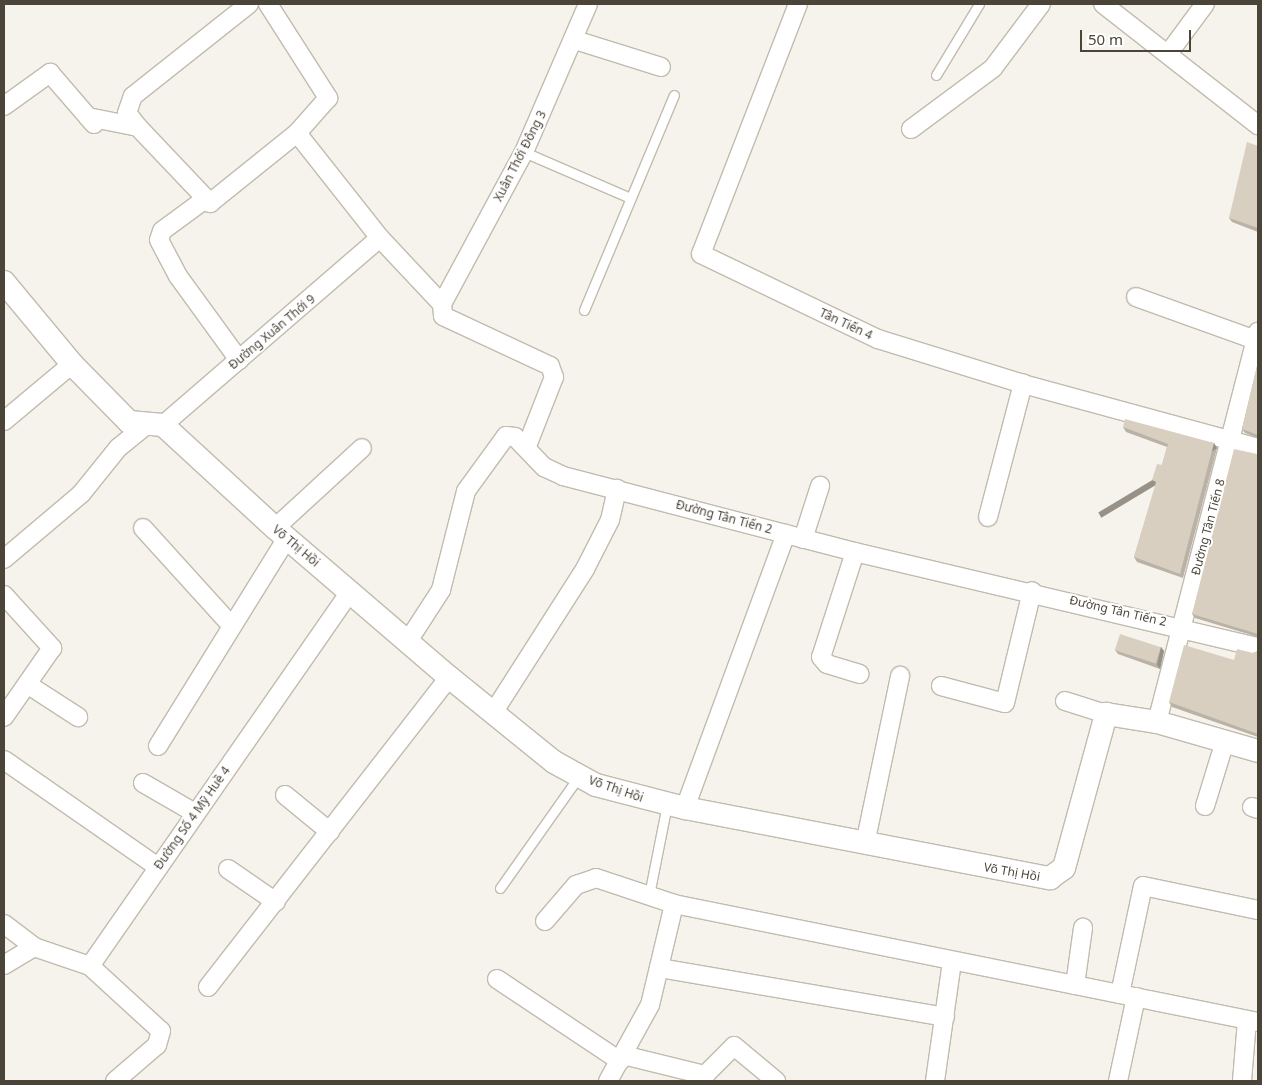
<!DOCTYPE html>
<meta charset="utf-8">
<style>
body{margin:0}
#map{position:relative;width:1262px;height:1085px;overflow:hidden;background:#f6f3ec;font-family:"Noto Sans",sans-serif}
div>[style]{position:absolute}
.roads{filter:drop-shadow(1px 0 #c2bbae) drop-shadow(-1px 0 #c2bbae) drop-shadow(0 1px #c2bbae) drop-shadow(0 -1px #c2bbae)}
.service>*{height:9px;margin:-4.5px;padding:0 4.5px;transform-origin:4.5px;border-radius:4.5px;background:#fff}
.minor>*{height:18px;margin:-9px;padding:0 9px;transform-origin:9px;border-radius:9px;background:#fff}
.tertiary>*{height:22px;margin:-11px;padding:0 11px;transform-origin:11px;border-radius:11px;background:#fff}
.wall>*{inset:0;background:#bab2a6}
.shaded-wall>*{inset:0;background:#979187;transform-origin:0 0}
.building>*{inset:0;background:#d8cfc1;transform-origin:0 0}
span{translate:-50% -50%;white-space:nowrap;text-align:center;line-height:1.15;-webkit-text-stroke:4px #fff;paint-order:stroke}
.street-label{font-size:12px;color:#4b4439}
.frame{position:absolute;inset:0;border:5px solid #4b4439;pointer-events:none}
.scale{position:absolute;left:1080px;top:30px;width:111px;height:22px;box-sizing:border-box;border:2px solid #4b4439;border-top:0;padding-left:6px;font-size:15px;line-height:18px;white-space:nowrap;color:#4b4439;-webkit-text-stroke:4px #fff;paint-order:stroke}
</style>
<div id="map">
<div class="roads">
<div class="service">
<div style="left:936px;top:75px;width:83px;rotate:-58.8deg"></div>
<div style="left:524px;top:152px;width:113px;rotate:23.4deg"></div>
<div style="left:584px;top:310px;width:233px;rotate:-67.3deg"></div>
<div style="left:500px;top:888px;width:137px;rotate:-54.8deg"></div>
<div style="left:649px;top:895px;width:93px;rotate:-78.8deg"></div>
</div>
<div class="minor">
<div style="left:268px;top:4px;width:112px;rotate:57.4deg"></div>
<div style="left:328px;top:98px;width:47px;rotate:131.5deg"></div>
<div style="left:297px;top:133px;width:134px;rotate:51.7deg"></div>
<div style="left:380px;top:238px;width:91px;rotate:46.8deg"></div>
<div style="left:442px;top:304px;width:12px;rotate:85deg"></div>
<div style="left:443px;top:316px;width:118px;rotate:25deg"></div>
<div style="left:550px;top:366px;width:12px;rotate:70deg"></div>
<div style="left:554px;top:377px;width:74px;rotate:111.4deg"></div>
<div style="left:798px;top:4px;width:268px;rotate:111.2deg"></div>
<div style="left:701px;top:254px;width:196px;rotate:25.7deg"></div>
<div style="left:878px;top:339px;width:152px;rotate:17.2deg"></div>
<div style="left:1023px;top:384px;width:244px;rotate:15.2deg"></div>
<div style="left:1103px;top:4px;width:197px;rotate:38deg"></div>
<div style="left:575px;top:40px;width:90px;rotate:17.4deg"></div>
<div style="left:1168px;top:54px;width:62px;rotate:-53.5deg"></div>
<div style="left:4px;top:106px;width:57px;rotate:-35.7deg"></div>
<div style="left:50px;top:73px;width:58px;rotate:49.2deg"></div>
<div style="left:94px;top:124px;width:9px;rotate:-131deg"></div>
<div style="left:88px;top:117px;width:51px;rotate:11.3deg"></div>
<div style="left:138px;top:127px;width:105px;rotate:46.5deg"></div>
<div style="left:210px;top:203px;width:112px;rotate:-38.8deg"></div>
<div style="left:138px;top:127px;width:18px;rotate:-128deg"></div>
<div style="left:127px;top:113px;width:18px;rotate:-71deg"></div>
<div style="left:133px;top:96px;width:148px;rotate:-38.4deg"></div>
<div style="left:911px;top:129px;width:102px;rotate:-36.6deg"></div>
<div style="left:993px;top:68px;width:80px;rotate:-53.1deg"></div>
<div style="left:204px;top:200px;width:52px;rotate:143.6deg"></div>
<div style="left:162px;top:231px;width:9px;rotate:108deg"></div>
<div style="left:159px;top:240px;width:41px;rotate:62.2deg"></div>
<div style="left:178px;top:276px;width:104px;rotate:54deg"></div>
<div style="left:1136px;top:297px;width:130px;rotate:19.8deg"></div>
<div style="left:442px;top:304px;width:173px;rotate:-61.7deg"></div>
<div style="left:524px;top:152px;width:161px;rotate:-66.6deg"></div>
<div style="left:4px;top:421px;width:89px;rotate:-40deg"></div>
<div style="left:163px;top:425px;width:286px;rotate:-40.8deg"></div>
<div style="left:988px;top:517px;width:138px;rotate:-75.3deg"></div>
<div style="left:143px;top:528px;width:132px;rotate:47.8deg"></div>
<div style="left:275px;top:528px;width:118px;rotate:-42.6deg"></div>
<div style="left:803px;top:539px;width:56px;rotate:-72.2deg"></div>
<div style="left:855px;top:552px;width:110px;rotate:107.9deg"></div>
<div style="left:821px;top:657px;width:9px;rotate:49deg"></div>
<div style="left:827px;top:664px;width:34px;rotate:17deg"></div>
<div style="left:4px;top:559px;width:101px;rotate:-40.2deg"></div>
<div style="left:81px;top:494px;width:59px;rotate:-51.2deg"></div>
<div style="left:118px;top:448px;width:35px;rotate:-39deg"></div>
<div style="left:4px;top:595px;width:72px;rotate:47.8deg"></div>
<div style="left:52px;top:648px;width:84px;rotate:124.8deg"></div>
<div style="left:408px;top:641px;width:61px;rotate:-57.1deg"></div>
<div style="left:441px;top:590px;width:102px;rotate:-75.8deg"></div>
<div style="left:466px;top:491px;width:68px;rotate:-54deg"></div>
<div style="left:506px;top:436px;width:9px;rotate:6deg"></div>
<div style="left:515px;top:437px;width:42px;rotate:46deg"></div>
<div style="left:544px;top:467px;width:21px;rotate:25deg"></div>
<div style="left:563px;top:476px;width:302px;rotate:14.6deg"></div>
<div style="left:855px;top:552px;width:414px;rotate:13.3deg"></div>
<div style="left:27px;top:684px;width:61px;rotate:32.9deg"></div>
<div style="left:941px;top:686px;width:66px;rotate:14.9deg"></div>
<div style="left:1005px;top:703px;width:115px;rotate:-76.4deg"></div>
<div style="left:1065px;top:701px;width:43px;rotate:17.6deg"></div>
<div style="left:493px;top:713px;width:171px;rotate:-57.4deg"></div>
<div style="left:585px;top:569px;width:55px;rotate:-63deg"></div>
<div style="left:610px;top:520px;width:32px;rotate:-77deg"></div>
<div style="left:1157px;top:722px;width:403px;rotate:-75.5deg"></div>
<div style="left:158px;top:746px;width:245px;rotate:-58.2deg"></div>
<div style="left:4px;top:760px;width:188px;rotate:34.8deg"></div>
<div style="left:143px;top:783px;width:60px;rotate:30deg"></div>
<div style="left:285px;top:795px;width:58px;rotate:39.4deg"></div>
<div style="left:1205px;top:806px;width:68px;rotate:-72.9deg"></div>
<div style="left:1252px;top:807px;width:6px;rotate:18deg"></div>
<div style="left:685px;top:808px;width:292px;rotate:-69.8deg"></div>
<div style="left:865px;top:844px;width:172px;rotate:-78.2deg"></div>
<div style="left:228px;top:869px;width:58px;rotate:34.5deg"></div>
<div style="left:545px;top:921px;width:48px;rotate:-49.3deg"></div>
<div style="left:576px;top:885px;width:21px;rotate:-19deg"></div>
<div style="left:596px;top:878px;width:82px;rotate:18.4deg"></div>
<div style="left:4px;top:924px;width:38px;rotate:37deg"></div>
<div style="left:34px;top:947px;width:59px;rotate:18.7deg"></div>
<div style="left:90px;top:966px;width:457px;rotate:-55.2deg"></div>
<div style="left:4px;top:965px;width:35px;rotate:-31deg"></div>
<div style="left:90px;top:966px;width:96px;rotate:42.5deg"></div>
<div style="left:161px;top:1031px;width:15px;rotate:106deg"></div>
<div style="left:157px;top:1045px;width:55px;rotate:139.4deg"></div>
<div style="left:659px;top:968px;width:290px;rotate:9.7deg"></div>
<div style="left:497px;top:979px;width:148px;rotate:33.7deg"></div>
<div style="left:1075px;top:985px;width:58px;rotate:-82deg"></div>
<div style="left:208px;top:987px;width:393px;rotate:-52.1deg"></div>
<div style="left:1120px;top:994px;width:110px;rotate:-78deg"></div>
<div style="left:1143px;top:886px;width:117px;rotate:11.8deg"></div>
<div style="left:623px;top:1055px;width:84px;rotate:13.7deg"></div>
<div style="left:705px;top:1075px;width:6px;rotate:99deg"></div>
<div style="left:705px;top:1075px;width:41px;rotate:-45deg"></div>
<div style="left:734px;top:1046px;width:55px;rotate:39.8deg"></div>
<div style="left:608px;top:1081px;width:87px;rotate:-61.1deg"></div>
<div style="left:650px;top:1005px;width:104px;rotate:-76.6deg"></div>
<div style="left:674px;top:904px;width:596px;rotate:11.42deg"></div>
<div style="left:935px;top:1081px;width:121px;rotate:-81.9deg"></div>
<div style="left:1118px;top:1081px;width:86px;rotate:-77.9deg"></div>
<div style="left:1242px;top:1081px;width:61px;rotate:-85.3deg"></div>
</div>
<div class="tertiary">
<div style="left:4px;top:282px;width:107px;rotate:50.3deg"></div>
<div style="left:72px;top:364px;width:81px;rotate:45.5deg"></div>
<div style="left:129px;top:422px;width:34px;rotate:5deg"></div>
<div style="left:163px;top:425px;width:152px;rotate:42.6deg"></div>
<div style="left:275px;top:528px;width:229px;rotate:40.6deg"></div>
<div style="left:449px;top:677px;width:135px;rotate:39deg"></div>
<div style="left:554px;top:762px;width:48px;rotate:28.7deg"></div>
<div style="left:596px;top:785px;width:92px;rotate:14.5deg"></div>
<div style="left:685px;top:808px;width:372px;rotate:10.9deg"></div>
<div style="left:1050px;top:878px;width:17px;rotate:-36deg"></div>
<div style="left:1064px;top:868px;width:160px;rotate:-74.7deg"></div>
<div style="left:1106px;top:714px;width:52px;rotate:8.9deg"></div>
<div style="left:1157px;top:722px;width:105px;rotate:16deg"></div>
</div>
</div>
<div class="wall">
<div style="clip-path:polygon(1258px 146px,1258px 232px,1232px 222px,1229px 218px)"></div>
<div style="clip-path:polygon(1258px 362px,1258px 438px,1245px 433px,1242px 429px)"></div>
<div style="clip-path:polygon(1123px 427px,1214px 443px,1217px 448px,1183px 578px,1137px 562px,1134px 557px,1156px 485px,1152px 480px,1162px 465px,1167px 447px,1126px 432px)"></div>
<div style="clip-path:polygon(1258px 453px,1258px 637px,1195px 618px,1192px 614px)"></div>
<div style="clip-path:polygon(1161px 647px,1164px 651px,1160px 669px,1118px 654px,1115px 650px)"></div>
<div style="clip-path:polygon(1258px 651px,1258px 737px,1172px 707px,1169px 702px,1234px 660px)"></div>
</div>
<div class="shaded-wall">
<div style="left:1214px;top:443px;width:6px;height:135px;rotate:59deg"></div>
<div style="clip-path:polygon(1161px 647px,1164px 651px,1160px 669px,1157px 665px)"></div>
</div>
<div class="building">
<div style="clip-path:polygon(1247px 142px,1258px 146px,1258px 228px,1229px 218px)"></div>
<div style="clip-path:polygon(1258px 362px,1258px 435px,1242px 429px)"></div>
<div style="clip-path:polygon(1125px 419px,1214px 443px,1180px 574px,1134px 557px,1156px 482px,1152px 480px,1157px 464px,1162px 465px,1168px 444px,1123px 427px)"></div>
<div style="clip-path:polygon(1234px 449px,1257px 454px,1258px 453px,1258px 634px,1192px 614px)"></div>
<div style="left:1120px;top:634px;width:43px;height:17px;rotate:18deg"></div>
<div style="clip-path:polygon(1184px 645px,1234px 660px,1237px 649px,1253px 653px,1258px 651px,1258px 734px,1169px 702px)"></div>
</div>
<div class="street-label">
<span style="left:520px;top:156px;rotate:-63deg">Xuân Thới Đông 3</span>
<span style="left:846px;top:324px;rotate:25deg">Tân Tiến 4</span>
<span style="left:272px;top:332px;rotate:-40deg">Đường Xuân Thới 9</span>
<span style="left:724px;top:517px;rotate:15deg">Đường Tân Tiến 2</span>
<span style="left:1208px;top:527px;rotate:-75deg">Đường Tân Tiến 8</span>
<span style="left:296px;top:546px;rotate:40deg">Võ Thị Hồi</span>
<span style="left:1118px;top:611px;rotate:13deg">Đường Tân Tiến 2</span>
<span style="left:616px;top:789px;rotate:19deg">Võ Thị Hồi</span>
<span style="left:192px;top:818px;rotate:-55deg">Đường Số 4 Mỹ Huề 4</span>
<span style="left:1012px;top:872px;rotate:10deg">Võ Thị Hồi</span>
</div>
<div class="frame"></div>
<div class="scale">50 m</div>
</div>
